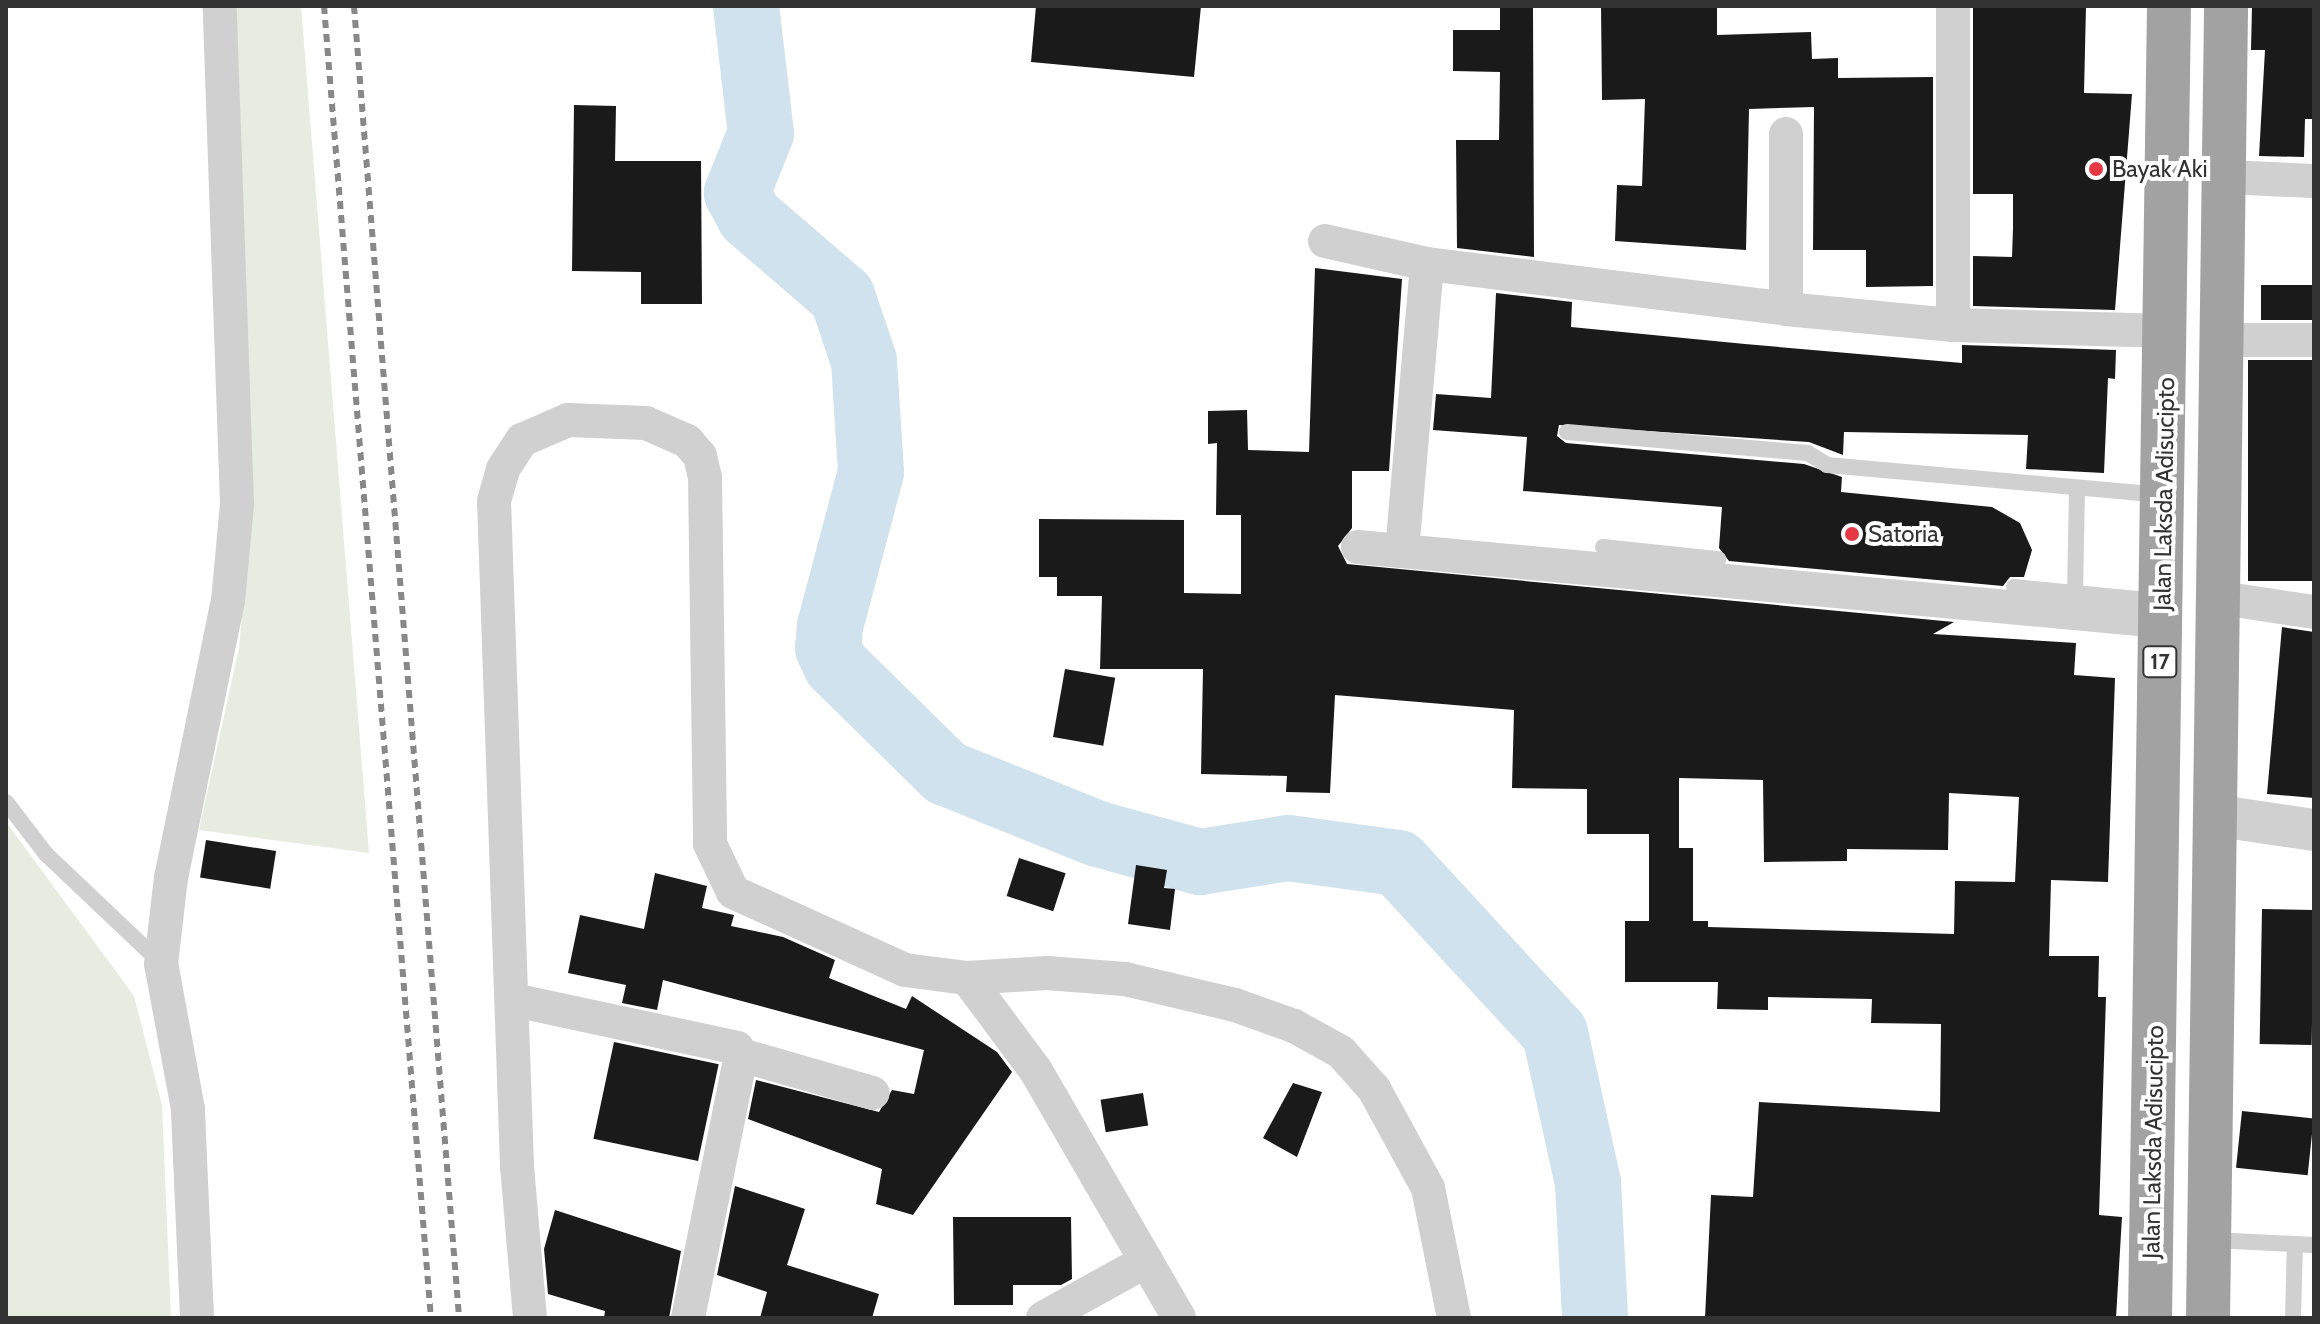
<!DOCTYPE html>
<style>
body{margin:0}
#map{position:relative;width:2320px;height:1324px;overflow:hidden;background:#fff;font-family:Cabin,sans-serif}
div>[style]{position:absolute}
.green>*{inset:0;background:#e6ecdf}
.river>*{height:66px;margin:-33px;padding:0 33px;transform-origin:33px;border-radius:33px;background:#cfe2ee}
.building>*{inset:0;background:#1a1a1a;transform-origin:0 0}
.service>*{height:16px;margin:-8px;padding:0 8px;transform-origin:8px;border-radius:8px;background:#d0d0d0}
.minor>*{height:34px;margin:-17px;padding:0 17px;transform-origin:17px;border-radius:17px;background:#d0d0d0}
.tertiary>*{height:42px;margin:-21px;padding:0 21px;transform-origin:21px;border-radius:21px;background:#d0d0d0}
.trunk>*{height:44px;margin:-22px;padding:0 22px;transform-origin:22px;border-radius:22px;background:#a2a2a2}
.rail>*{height:6px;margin-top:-3px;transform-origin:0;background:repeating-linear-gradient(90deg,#888 0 8px,transparent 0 14px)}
.dots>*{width:22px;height:22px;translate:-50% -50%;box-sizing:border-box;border:4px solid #fff;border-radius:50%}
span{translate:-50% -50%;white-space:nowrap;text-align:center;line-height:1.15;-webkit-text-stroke:8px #fff;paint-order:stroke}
.shield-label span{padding:2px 6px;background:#fff;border:2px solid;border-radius:6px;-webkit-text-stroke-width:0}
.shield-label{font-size:22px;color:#333;font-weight:700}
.poi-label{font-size:24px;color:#333}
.left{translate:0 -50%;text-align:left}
.street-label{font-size:24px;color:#333}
.frame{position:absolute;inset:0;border:8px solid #333;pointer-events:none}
</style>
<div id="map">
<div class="green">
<div style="clip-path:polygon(234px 6px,301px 6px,369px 853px,199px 830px,239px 648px,250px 523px)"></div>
<div style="clip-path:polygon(6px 822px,134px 996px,162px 1105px,171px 1318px,6px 1318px)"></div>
</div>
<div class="river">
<div style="left:746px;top:6px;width:128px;rotate:83.3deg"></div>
<div style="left:761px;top:133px;width:65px;rotate:111.8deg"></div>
<div style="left:737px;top:193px;width:27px;rotate:62deg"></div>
<div style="left:750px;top:217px;width:121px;rotate:40.7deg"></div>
<div style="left:842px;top:296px;width:69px;rotate:71.3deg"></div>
<div style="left:864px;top:361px;width:111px;rotate:86.4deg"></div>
<div style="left:871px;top:472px;width:159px;rotate:104.9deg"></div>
<div style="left:830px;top:626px;width:22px;rotate:95deg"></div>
<div style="left:828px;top:648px;width:19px;rotate:65deg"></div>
<div style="left:836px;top:665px;width:154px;rotate:44.5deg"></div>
<div style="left:946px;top:773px;width:164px;rotate:21.9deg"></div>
<div style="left:1098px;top:834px;width:106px;rotate:15.4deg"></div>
<div style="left:1200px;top:862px;width:89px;rotate:-9deg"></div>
<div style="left:1288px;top:848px;width:111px;rotate:7.8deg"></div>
<div style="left:1398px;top:863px;width:231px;rotate:47.3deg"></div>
<div style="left:1555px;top:1033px;width:154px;rotate:77.6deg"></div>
<div style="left:1588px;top:1183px;width:135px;rotate:87deg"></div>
</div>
<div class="building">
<div style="clip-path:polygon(1036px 6px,1201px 6px,1194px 77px,1031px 62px)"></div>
<div style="clip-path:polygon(1500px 6px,1533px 6px,1534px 257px,1457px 248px,1456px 140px,1499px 140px,1500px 72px,1453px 71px,1453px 30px,1500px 30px)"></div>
<div style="clip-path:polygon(1601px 6px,1717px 6px,1717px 35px,1811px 32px,1812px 59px,1838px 58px,1838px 78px,1933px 77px,1933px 286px,1866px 287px,1866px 250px,1813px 250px,1814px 107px,1749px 109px,1746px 250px,1615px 241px,1617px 185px,1642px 186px,1645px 99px,1602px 100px)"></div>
<div style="clip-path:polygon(1973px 6px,2086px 6px,2084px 93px,2132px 94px,2115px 310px,1973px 306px,1973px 256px,2012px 257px,2013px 228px,2013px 194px,1973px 194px)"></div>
<div style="clip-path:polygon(2252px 6px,2314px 6px,2314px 119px,2305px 119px,2304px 157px,2259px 156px,2265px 50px,2251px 50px)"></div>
<div style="clip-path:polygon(574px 105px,616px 106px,615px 161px,701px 161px,702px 304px,641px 304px,641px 272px,572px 271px)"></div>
<div style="clip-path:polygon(evenodd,1315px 268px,1402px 279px,1389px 471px,1352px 471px,1352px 528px,1338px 546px,1347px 564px,1954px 622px,1933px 634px,2076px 643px,2074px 675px,2115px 678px,2108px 882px,2051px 880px,2049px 956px,2099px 956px,2098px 997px,2106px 997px,2099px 1215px,2122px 1217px,2116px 1318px,1705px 1318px,1711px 1195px,1753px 1197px,1759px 1102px,1940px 1112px,1941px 1024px,1871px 1023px,1872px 999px,1768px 997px,1768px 1010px,1717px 1009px,1718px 982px,1625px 982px,1625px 921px,1649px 921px,1649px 834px,1587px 834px,1587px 789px,1512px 788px,1514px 710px,1335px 695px,1330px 793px,1286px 792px,1287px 776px,1201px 774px,1203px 669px,1100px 669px,1102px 596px,1057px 596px,1057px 577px,1039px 577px,1039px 519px,1184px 520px,1184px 593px,1241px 594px,1241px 515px,1216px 515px,1217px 443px,1208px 444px,1208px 411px,1247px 410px,1248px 450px,1309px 452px,1315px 268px,1679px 778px,1763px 780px,1764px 862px,1847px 861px,1847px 849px,1948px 850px,1949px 793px,2019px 797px,2015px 882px,1955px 881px,1954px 934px,1708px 927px,1708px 921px,1693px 921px,1693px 848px,1679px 848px,1679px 778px)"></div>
<div style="left:2261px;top:285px;width:53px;height:35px"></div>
<div style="clip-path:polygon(1496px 293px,1572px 302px,1571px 327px,1745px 344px,1962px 363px,1962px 345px,2116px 350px,2115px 379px,2108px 378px,2104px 473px,2026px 469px,2028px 435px,1844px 432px,1843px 455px,1809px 442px,1559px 425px,1557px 436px,1566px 443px,1804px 464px,1842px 477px,1841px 492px,1992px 507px,2020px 523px,2032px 550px,2024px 577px,2010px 577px,2003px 586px,1729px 561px,1719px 548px,1722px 507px,1523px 491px,1527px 437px,1433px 430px,1436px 394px,1491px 398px)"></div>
<div style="left:2248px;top:360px;width:66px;height:221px"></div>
<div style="clip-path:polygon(2282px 627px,2314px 632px,2314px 798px,2267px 794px)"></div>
<div style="left:1065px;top:669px;width:51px;height:69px;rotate:10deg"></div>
<div style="left:206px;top:840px;width:71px;height:38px;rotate:9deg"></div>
<div style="left:1019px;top:858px;width:49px;height:40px;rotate:18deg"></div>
<div style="clip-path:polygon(1136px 865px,1167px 870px,1164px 888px,1175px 889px,1170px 930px,1128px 924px)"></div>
<div style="clip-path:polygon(655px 873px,707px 886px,702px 908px,734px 915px,731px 926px,783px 937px,835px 960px,829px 978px,906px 1009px,912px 996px,997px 1052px,1012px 1072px,913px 1215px,876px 1204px,882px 1169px,748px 1119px,756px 1080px,879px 1112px,892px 1090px,914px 1094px,924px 1050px,663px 980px,657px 1010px,622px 1003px,626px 985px,568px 973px,580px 915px,644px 929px)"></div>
<div style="left:2262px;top:909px;width:52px;height:135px;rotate:1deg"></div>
<div style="left:614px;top:1042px;width:107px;height:99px;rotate:12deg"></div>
<div style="clip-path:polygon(1293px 1083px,1322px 1092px,1297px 1157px,1263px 1138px)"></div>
<div style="left:1143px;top:1093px;width:33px;height:43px;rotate:81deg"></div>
<div style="left:2242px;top:1111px;width:72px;height:57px;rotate:6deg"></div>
<div style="clip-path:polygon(735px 1186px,805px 1209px,787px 1265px,879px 1294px,872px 1318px,760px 1318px,767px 1292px,717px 1275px)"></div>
<div style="clip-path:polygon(555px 1210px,681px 1251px,669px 1318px,604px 1318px,605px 1311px,548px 1294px,544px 1249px)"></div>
<div style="clip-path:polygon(953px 1217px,1071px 1217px,1072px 1279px,1061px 1285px,1013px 1285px,1013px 1305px,954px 1305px)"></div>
</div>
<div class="service">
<div style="left:1567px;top:432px;width:242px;rotate:5deg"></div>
<div style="left:1808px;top:453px;width:22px;rotate:32deg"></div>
<div style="left:1827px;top:465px;width:334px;rotate:5.1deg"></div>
<div style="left:1603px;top:547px;width:116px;rotate:6deg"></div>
<div style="left:2014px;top:587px;width:147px;rotate:5.5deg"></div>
<div style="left:2075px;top:594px;width:104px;rotate:-88.9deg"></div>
<div style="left:6px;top:802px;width:66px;rotate:52.4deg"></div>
<div style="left:46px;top:854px;width:157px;rotate:43.5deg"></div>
<div style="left:2212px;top:1240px;width:102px;rotate:2.8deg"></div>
<div style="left:2293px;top:1318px;width:74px;rotate:-88.5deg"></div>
</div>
<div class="minor">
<div style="left:1953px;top:6px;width:319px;rotate:90deg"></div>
<div style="left:1786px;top:134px;width:175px;rotate:90deg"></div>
<div style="left:2225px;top:177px;width:89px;rotate:2.6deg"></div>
<div style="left:1325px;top:241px;width:105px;rotate:12.7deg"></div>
<div style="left:1427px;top:264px;width:362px;rotate:7.1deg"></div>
<div style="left:1786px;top:309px;width:168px;rotate:5.5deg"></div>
<div style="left:1953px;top:325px;width:215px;rotate:1.6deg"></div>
<div style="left:2223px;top:340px;width:91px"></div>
<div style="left:1358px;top:547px;width:806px;rotate:5.27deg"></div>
<div style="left:1402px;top:551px;width:288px;rotate:-85deg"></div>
<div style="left:2221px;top:598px;width:94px;rotate:8.6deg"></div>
<div style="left:967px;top:978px;width:116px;rotate:53.4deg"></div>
<div style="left:1036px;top:1071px;width:285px;rotate:59.9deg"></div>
<div style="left:514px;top:1000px;width:228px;rotate:12.1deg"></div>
<div style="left:737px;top:1048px;width:8px;rotate:60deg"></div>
<div style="left:741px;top:1055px;width:137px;rotate:16.1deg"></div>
<div style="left:197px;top:1318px;width:209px;rotate:-92.5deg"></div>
<div style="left:188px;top:1109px;width:147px;rotate:-100.5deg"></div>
<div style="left:161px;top:964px;width:87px;rotate:-83.4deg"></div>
<div style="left:171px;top:878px;width:283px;rotate:-78.4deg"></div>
<div style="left:228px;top:601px;width:97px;rotate:-84.7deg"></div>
<div style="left:237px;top:504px;width:498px;rotate:-92deg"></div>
<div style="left:530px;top:1318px;width:153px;rotate:-94.9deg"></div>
<div style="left:517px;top:1166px;width:665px;rotate:-91.98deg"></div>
<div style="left:494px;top:501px;width:33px;rotate:-74deg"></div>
<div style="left:503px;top:469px;width:35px;rotate:-57deg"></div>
<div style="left:522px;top:440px;width:50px;rotate:-23.5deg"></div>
<div style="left:568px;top:420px;width:78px;rotate:2.2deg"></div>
<div style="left:646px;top:423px;width:45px;rotate:23.7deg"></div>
<div style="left:687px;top:441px;width:20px;rotate:49deg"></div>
<div style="left:700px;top:456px;width:22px;rotate:77deg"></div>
<div style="left:705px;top:477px;width:367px;rotate:89.2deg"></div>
<div style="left:710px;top:844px;width:53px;rotate:64.4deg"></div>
<div style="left:733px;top:892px;width:189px;rotate:24.4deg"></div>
<div style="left:905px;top:970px;width:63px;rotate:7.4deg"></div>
<div style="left:967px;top:978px;width:80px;rotate:-3.6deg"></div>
<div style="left:1047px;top:973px;width:78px;rotate:4.4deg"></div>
<div style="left:1125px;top:979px;width:113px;rotate:13.3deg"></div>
<div style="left:1235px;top:1005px;width:63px;rotate:19.6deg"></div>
<div style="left:1294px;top:1026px;width:54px;rotate:29deg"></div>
<div style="left:1341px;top:1052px;width:50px;rotate:48.3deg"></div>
<div style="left:1374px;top:1089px;width:113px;rotate:61.4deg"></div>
<div style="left:1428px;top:1188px;width:133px;rotate:78.7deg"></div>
<div style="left:688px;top:1318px;width:268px;rotate:-78.6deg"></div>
<div style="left:1043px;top:1318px;width:118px;rotate:-29deg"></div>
</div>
<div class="tertiary">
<div style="left:2219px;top:816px;width:96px;rotate:8.4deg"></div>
</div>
<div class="trunk">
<div style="left:2150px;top:1318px;width:1312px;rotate:-89.17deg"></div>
<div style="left:2208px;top:1318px;width:1312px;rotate:-89.21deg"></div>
</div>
<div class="rail">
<div style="left:324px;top:6px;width:1316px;rotate:85.34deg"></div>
<div style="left:354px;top:6px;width:1316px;rotate:85.42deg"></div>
</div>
<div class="dots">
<div style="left:2096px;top:169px;background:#e63946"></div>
<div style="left:1852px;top:534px;background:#e63946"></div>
</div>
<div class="shield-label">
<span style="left:2160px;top:662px">17</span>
</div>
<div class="poi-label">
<span class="left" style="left:2112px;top:169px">Bayak Aki</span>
<span class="left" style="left:1868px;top:534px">Satoria</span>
</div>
<div class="street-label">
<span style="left:2164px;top:494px;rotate:-89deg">Jalan Laksda Adisucipto</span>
<span style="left:2153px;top:1142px;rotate:-89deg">Jalan Laksda Adisucipto</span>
</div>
<div class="frame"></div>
</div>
